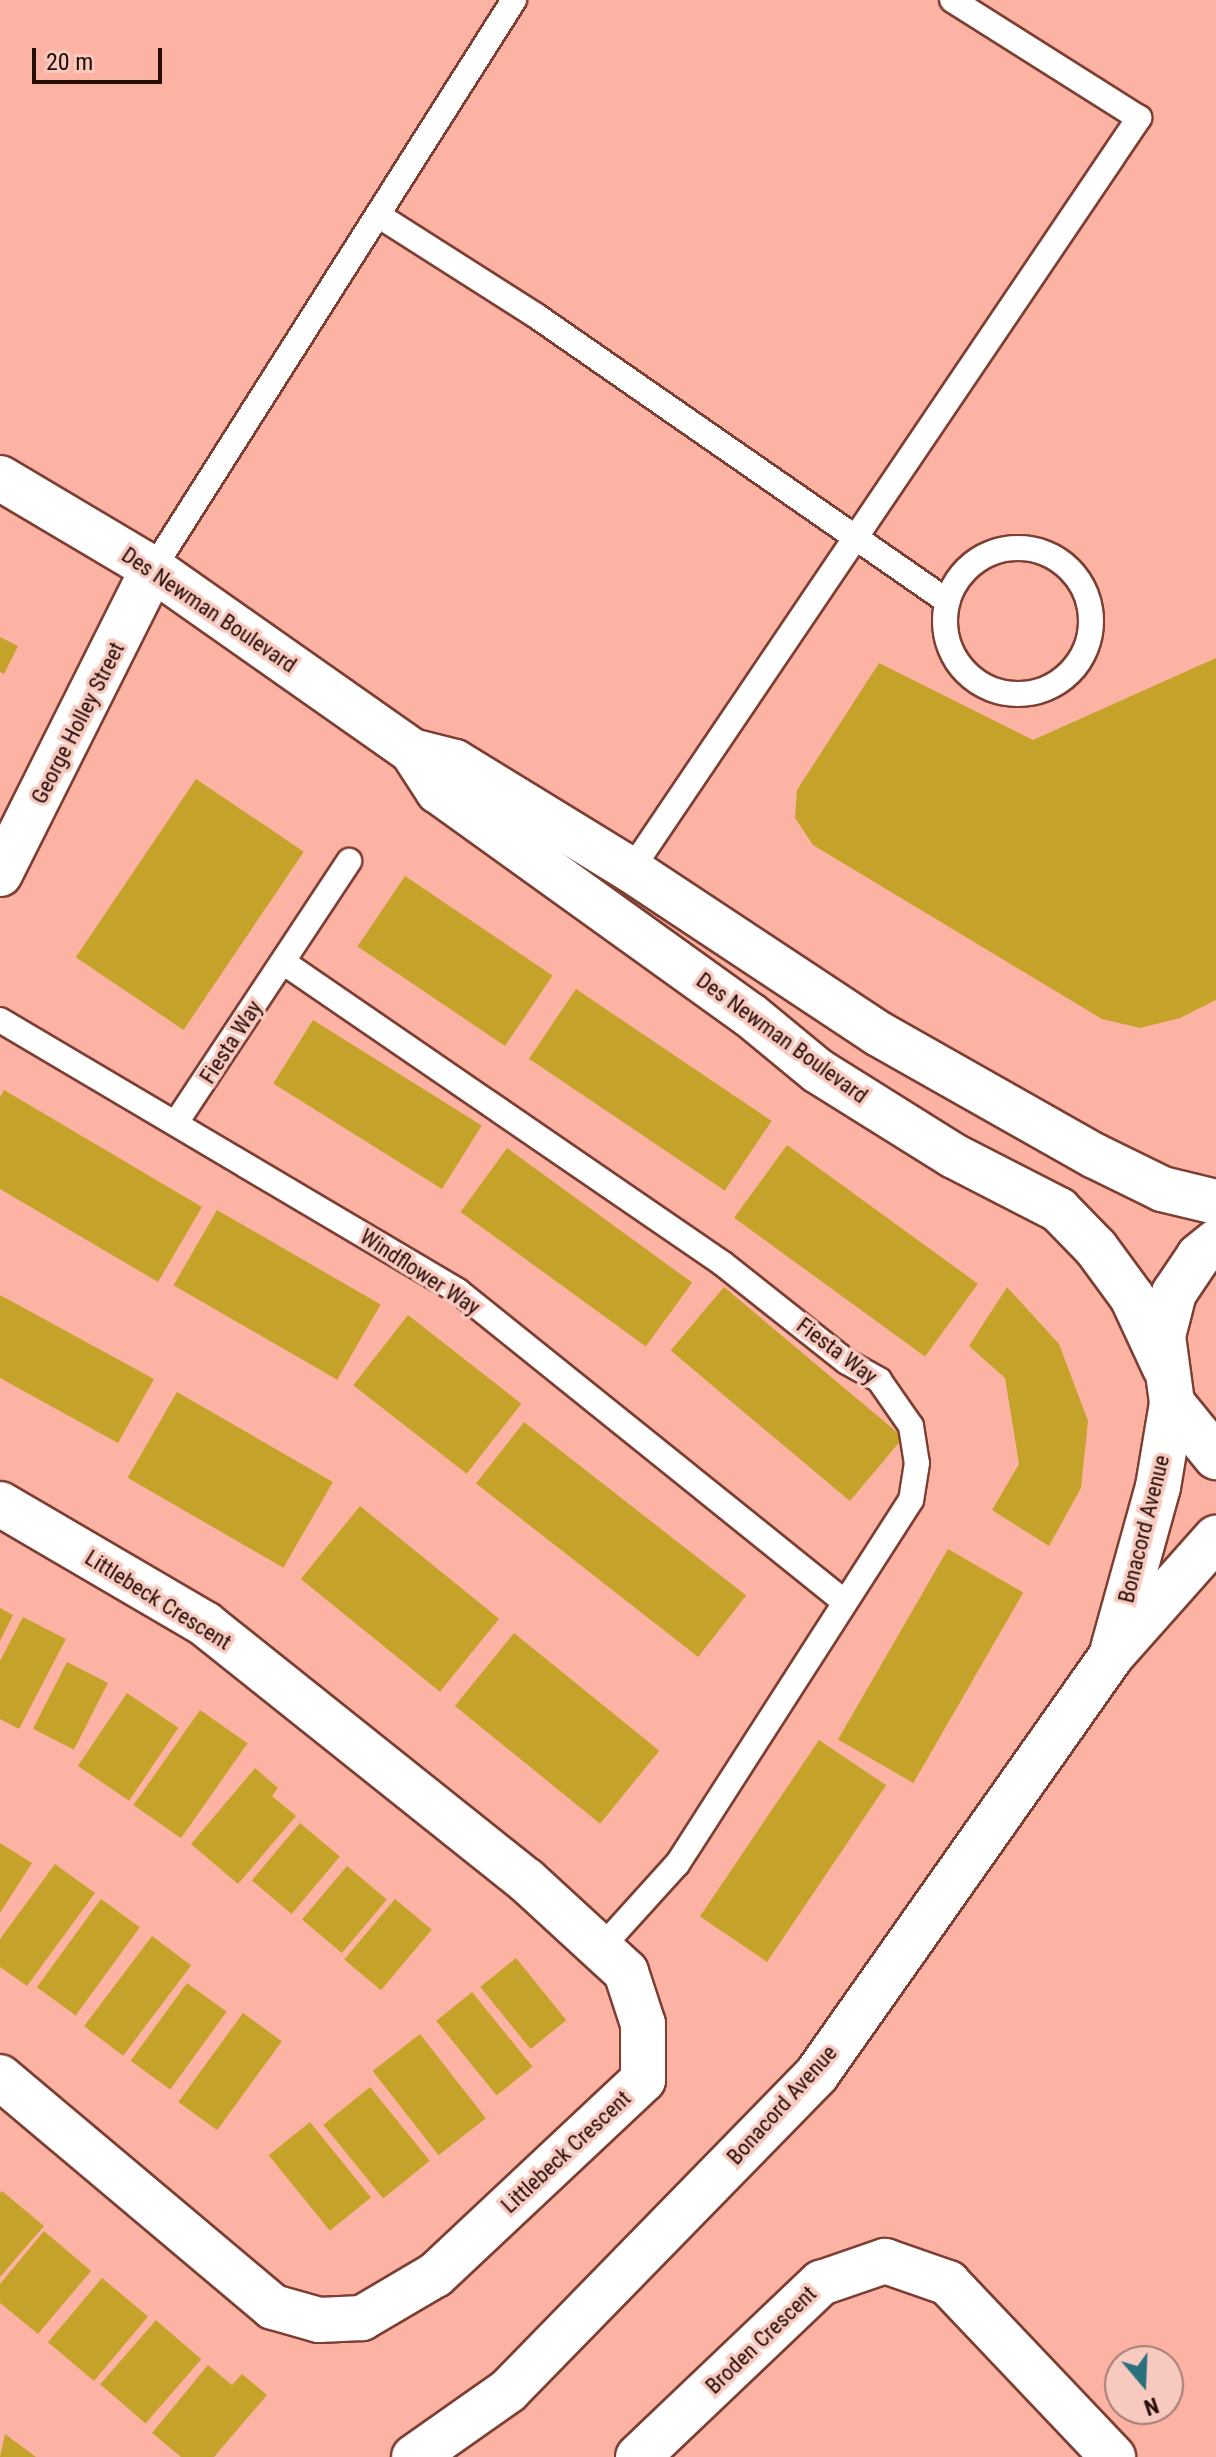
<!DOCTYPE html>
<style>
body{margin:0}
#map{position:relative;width:1216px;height:2457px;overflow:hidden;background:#fdb3a4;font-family:"Roboto Condensed",sans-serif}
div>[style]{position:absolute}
.building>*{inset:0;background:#c5a32a;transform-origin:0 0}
.roads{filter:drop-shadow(2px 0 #7d3f33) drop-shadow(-2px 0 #7d3f33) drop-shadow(0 2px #7d3f33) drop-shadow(0 -2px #7d3f33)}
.lane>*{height:24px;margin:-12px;padding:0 12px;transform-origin:12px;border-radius:12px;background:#fff}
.lane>.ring{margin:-12px;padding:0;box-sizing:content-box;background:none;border:24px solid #fff;border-radius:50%}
.street>*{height:44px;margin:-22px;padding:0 22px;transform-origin:22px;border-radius:22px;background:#fff}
.secondary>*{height:44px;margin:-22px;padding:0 22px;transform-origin:22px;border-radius:22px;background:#fff}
span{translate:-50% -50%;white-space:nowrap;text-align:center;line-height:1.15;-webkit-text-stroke:7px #f7c9bf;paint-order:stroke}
.street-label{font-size:22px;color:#260c07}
.north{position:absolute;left:1104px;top:2345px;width:80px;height:80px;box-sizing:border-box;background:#f7c9bf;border:2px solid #a37d75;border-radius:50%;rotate:161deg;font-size:22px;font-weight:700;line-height:32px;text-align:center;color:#260c07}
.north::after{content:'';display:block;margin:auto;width:28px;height:36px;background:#2a707d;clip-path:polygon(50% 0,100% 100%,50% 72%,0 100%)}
.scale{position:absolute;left:32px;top:48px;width:130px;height:36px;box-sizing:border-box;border:4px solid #260c07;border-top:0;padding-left:10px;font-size:24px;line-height:28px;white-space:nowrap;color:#260c07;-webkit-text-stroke:6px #f7c9bf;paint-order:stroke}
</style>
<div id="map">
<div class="building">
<div style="clip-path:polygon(0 637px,18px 646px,4px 674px,0 672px)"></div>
<div style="clip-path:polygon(1216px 658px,1216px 1000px,1180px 1018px,1140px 1028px,1102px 1019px,813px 845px,795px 818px,797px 790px,879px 663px,1033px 740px)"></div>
<div style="left:196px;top:779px;width:130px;height:215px;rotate:34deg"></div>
<div style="left:405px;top:876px;width:178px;height:85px;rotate:34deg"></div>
<div style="left:576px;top:989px;width:236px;height:84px;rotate:34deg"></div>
<div style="left:313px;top:1020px;width:199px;height:75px;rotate:32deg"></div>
<div style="clip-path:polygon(4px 1090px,202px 1207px,158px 1282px,0 1189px,0 1097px)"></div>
<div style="left:787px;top:1145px;width:236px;height:90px;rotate:36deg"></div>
<div style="left:507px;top:1148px;width:229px;height:79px;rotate:36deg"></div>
<div style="left:217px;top:1210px;width:189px;height:87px;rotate:30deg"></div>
<div style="left:724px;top:1287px;width:234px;height:83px;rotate:40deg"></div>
<div style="clip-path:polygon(1007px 1287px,1059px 1344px,1088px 1421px,1081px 1488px,1049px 1546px,992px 1510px,1019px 1464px,1005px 1378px,969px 1346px)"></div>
<div style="clip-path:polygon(0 1295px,154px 1379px,118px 1443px,0 1378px)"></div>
<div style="left:408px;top:1315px;width:144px;height:89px;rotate:38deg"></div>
<div style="left:177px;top:1392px;width:180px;height:99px;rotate:30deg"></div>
<div style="left:524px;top:1422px;width:282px;height:78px;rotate:38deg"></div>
<div style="left:360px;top:1506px;width:179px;height:94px;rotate:39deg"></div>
<div style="left:948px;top:1549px;width:87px;height:220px;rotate:30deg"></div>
<div style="clip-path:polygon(0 1608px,13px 1615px,0 1641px)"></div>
<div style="clip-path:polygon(23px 1617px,66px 1639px,19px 1729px,0 1719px,0 1661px)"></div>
<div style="left:514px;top:1633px;width:187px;height:94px;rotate:39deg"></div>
<div style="left:67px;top:1662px;width:46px;height:75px;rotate:27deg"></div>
<div style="left:127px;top:1693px;width:62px;height:88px;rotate:34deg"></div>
<div style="left:200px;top:1710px;width:58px;height:116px;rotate:35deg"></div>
<div style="left:819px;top:1740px;width:81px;height:213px;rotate:34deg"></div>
<div style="clip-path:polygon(255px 1768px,278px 1788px,272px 1796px,296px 1816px,238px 1884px,191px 1844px)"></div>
<div style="left:300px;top:1823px;width:52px;height:75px;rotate:40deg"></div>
<div style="clip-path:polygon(0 1843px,32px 1863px,0 1913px)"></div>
<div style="clip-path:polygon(55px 1864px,95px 1893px,27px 1986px,0 1967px,0 1939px)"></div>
<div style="left:347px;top:1866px;width:52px;height:70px;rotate:40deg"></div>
<div style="left:101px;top:1899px;width:48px;height:109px;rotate:36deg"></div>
<div style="left:395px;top:1899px;width:48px;height:79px;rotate:40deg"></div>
<div style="left:152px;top:1936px;width:49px;height:113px;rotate:37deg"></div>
<div style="left:516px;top:1958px;width:80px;height:46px;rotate:51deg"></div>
<div style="left:187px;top:1983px;width:49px;height:96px;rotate:36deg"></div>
<div style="left:472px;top:1992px;width:96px;height:46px;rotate:51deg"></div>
<div style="left:243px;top:2013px;width:48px;height:110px;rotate:36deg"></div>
<div style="left:420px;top:2034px;width:107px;height:60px;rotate:52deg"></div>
<div style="left:370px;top:2087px;width:95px;height:60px;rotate:51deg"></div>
<div style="left:310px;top:2122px;width:97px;height:53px;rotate:51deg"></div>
<div style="clip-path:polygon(2px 2191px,44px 2226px,0 2277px,0 2193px)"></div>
<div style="clip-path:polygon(44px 2231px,91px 2271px,38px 2334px,0 2303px,0 2284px)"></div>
<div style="left:102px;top:2278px;width:60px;height:84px;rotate:40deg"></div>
<div style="left:156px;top:2320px;width:60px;height:85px;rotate:41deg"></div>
<div style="clip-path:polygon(208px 2365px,232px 2385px,242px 2374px,267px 2395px,214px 2457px,181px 2457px,152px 2433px)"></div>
<div style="clip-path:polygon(5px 2434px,36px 2457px,0 2457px)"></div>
</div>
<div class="roads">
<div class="lane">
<div style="left:378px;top:215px;width:186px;rotate:32.5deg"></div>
<div style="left:535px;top:315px;width:502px;rotate:34.77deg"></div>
<div class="ring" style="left:945px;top:548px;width:122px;height:122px"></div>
<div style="left:153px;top:569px;width:674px;rotate:-57.61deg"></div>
<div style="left:631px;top:870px;width:908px;rotate:-55.96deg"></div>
<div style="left:1139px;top:118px;width:221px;rotate:-147.7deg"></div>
<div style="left:283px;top:962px;width:532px;rotate:34.44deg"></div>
<div style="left:722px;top:1263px;width:159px;rotate:38.4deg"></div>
<div style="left:847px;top:1362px;width:37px;rotate:29deg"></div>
<div style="left:879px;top:1380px;width:56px;rotate:55.2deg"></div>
<div style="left:911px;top:1426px;width:37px;rotate:81deg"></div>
<div style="left:917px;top:1463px;width:37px;rotate:99deg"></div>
<div style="left:911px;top:1500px;width:433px;rotate:122.7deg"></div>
<div style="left:677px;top:1864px;width:110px;rotate:132.1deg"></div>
<div style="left:0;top:1020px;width:532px;rotate:30.61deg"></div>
<div style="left:458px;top:1291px;width:494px;rotate:38.8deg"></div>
<div style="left:177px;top:1121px;width:312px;rotate:-56.5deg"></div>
</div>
<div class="street">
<div style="left:0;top:874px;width:341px;rotate:-63.4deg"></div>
<div style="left:0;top:1504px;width:238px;rotate:30.3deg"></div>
<div style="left:205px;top:1624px;width:411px;rotate:38.6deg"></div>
<div style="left:526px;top:1880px;width:136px;rotate:42.6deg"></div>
<div style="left:626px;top:1972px;width:55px;rotate:71.9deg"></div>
<div style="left:643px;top:2024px;width:56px;rotate:90deg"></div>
<div style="left:643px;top:2080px;width:285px;rotate:136.8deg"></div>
<div style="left:435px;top:2275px;width:85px;rotate:149.5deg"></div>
<div style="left:362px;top:2318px;width:43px;rotate:177.3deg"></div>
<div style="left:319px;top:2320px;width:48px;rotate:-164.2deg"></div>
<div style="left:273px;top:2307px;width:357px;rotate:-139.9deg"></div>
<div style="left:1113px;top:1649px;width:168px;rotate:-74.5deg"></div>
<div style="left:1158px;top:1487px;width:85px;rotate:-80.5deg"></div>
<div style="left:414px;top:2457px;width:115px;rotate:-35.1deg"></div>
<div style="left:508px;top:2391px;width:443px;rotate:-45.7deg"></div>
<div style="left:817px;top:2074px;width:512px;rotate:-54.85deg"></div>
<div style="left:1112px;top:1655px;width:157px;rotate:-48.4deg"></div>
<div style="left:638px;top:2457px;width:253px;rotate:-43.6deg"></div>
<div style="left:821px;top:2283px;width:68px;rotate:-19deg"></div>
<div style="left:885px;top:2261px;width:67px;rotate:19.2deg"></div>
<div style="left:948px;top:2283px;width:240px;rotate:46.5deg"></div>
</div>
<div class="secondary">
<div style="left:0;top:478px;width:178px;rotate:30.7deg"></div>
<div style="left:153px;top:569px;width:317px;rotate:35.1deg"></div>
<div style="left:412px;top:751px;width:44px;rotate:14.3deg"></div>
<div style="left:455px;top:762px;width:206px;rotate:31.5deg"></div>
<div style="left:631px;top:870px;width:297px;rotate:33.5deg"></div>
<div style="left:879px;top:1034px;width:248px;rotate:29.5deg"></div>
<div style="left:1095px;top:1156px;width:75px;rotate:26.2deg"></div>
<div style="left:1162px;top:1189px;width:56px;rotate:13.5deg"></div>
<div style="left:412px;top:751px;width:48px;rotate:57deg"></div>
<div style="left:438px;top:791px;width:384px;rotate:35.7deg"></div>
<div style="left:750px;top:1015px;width:88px;rotate:39.5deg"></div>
<div style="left:818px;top:1071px;width:160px;rotate:32deg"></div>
<div style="left:954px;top:1156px;width:118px;rotate:27.2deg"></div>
<div style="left:1059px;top:1210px;width:53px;rotate:45.8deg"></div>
<div style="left:1096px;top:1248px;width:61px;rotate:53.7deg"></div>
<div style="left:1132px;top:1297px;width:78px;rotate:65.1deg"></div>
<div style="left:1216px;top:1242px;width:22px;rotate:141deg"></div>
<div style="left:1199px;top:1256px;width:45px;rotate:124deg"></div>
<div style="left:1174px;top:1293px;width:44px;rotate:104.3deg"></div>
<div style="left:1163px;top:1336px;width:68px;rotate:82.3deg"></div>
<div style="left:1172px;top:1403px;width:70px;rotate:50.8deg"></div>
</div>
</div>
<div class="street-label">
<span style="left:209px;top:610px;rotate:34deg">Des Newman Boulevard</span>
<span style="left:78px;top:723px;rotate:-63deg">George Holley Street</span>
<span style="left:782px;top:1038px;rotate:36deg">Des Newman Boulevard</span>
<span style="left:231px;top:1042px;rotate:-57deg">Fiesta Way</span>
<span style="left:420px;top:1272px;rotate:33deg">Windflower Way</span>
<span style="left:837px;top:1351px;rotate:37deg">Fiesta Way</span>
<span style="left:1144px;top:1529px;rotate:-76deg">Bonacord Avenue</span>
<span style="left:158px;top:1600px;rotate:32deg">Littlebeck Crescent</span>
<span style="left:782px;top:2105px;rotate:-48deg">Bonacord Avenue</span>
<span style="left:566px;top:2152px;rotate:-43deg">Littlebeck Crescent</span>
<span style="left:761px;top:2340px;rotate:-44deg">Broden Crescent</span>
</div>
<div class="north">N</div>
<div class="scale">20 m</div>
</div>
